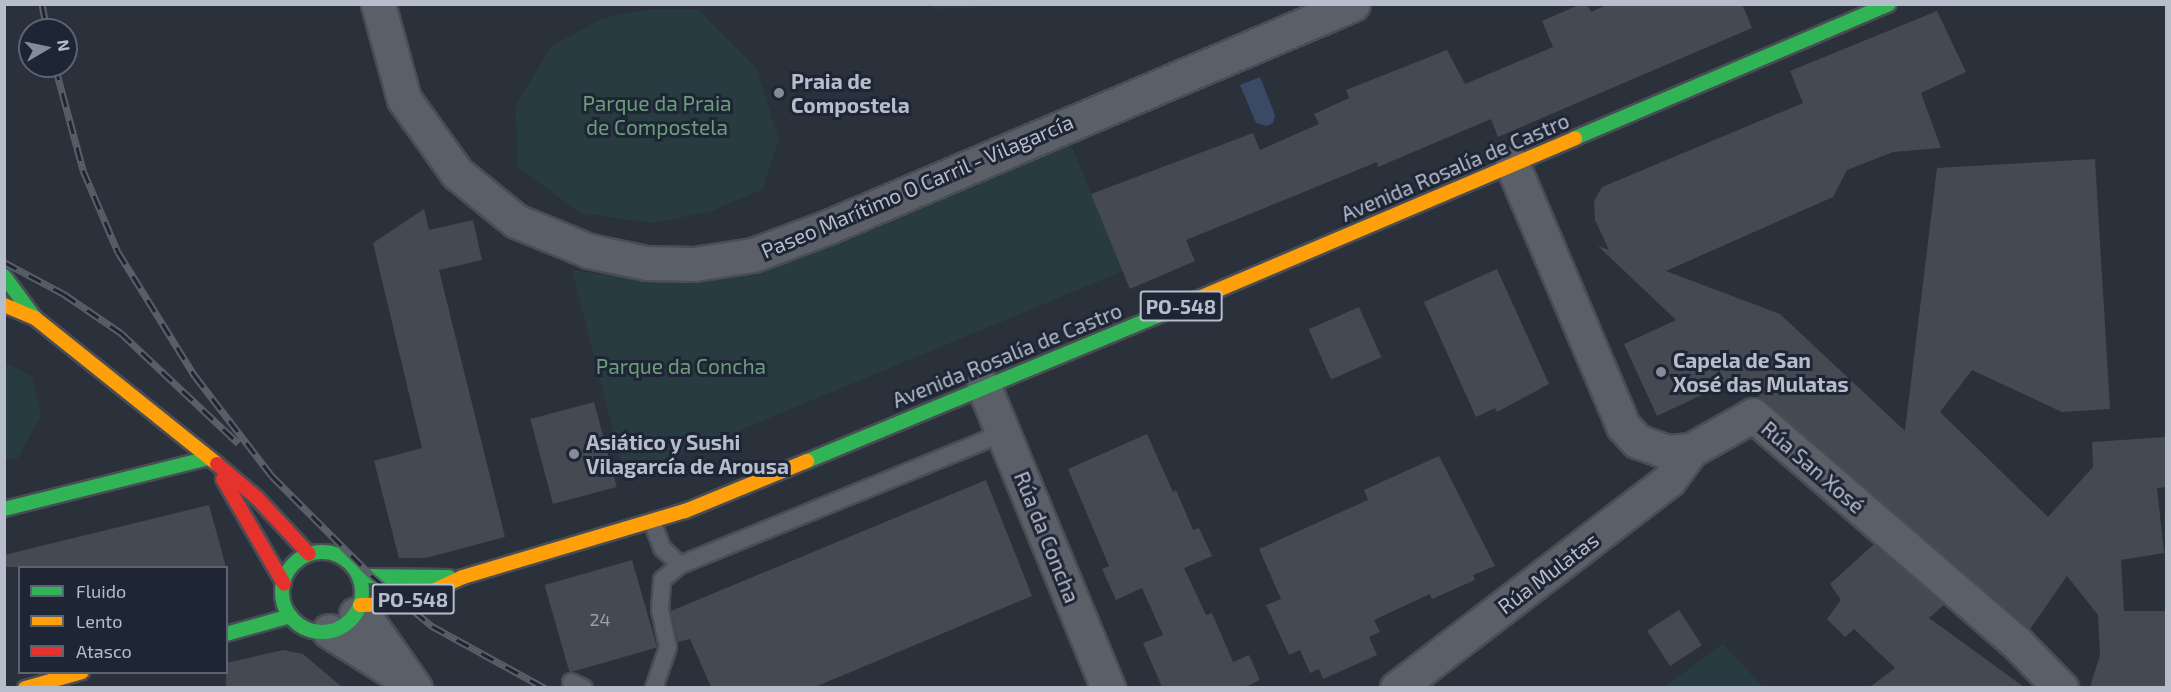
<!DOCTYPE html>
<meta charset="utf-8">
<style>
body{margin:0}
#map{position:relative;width:2171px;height:692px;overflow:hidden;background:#2b313b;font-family:"Exo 2",sans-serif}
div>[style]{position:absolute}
.green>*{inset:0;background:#283b41}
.water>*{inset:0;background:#394966}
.building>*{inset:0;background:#444952;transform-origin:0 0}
.roads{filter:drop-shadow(2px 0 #494d55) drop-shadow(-2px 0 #494d55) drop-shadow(0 2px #494d55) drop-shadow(0 -2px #494d55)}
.lane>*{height:16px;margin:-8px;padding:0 8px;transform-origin:8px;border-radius:8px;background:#5b5f68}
.street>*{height:33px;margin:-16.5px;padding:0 16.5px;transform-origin:16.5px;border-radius:16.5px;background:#5b5f68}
.fast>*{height:14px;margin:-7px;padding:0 7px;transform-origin:7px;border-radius:7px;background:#30b455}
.fast>.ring{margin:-7px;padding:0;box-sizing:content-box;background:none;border:14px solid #30b455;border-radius:50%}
.slow>*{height:14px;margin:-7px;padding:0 7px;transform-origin:7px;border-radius:7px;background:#ff9f0a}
.jam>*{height:14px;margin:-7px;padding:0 7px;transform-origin:7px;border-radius:7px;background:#e5322d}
.rail>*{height:7px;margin-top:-3.5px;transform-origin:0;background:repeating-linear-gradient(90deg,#1e2636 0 14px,#5a5e66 0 28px);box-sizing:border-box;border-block:2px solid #5a5e66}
.dots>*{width:16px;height:16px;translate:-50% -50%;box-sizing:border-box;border:3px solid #1e2636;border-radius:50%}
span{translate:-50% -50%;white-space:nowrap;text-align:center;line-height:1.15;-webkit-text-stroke:6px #1e2636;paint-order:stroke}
.number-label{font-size:18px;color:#9aa0ad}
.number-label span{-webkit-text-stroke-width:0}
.shield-label span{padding:2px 4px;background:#1e2636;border:2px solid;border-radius:4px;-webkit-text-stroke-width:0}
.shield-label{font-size:20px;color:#b6bdcb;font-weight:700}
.poi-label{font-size:21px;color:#b6bdcb;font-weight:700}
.left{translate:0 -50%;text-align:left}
.park-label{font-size:21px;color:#6d9c7a}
.street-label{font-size:21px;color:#b6bdcb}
.frame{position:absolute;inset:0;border:6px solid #b6bdcb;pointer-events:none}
.legend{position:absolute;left:18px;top:566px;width:210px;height:108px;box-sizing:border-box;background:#1e2636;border:2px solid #5b6272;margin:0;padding:8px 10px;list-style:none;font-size:18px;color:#b6bdcb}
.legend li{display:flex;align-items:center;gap:12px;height:30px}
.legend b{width:30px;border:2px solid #5b6272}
.north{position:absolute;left:18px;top:18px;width:60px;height:60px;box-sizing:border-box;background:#1e2636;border:2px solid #5b6272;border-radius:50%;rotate:81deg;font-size:16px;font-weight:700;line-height:24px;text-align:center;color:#b6bdcb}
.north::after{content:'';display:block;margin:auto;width:21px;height:27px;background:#858c99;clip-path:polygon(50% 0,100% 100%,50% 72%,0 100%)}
</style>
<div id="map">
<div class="green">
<div style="clip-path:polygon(933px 4px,1033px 4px,1033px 5px,933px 9px)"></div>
<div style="clip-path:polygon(652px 9px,698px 9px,756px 68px,779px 139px,763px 189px,709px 212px,652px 223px,580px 213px,517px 166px,516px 106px,550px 47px,603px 18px)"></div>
<div style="clip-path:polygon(1067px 135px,1123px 271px,625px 478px,572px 270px,671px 284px,755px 275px)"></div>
<div style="clip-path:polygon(4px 361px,32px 377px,41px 415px,18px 458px,5px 461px)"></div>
<div style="clip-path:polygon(1723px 644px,1763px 687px,1663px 687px,1678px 677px)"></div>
</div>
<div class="water">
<div style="clip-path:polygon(1260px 77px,1275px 115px,1273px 123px,1267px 126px,1256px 123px,1240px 85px)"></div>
</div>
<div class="building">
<div style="clip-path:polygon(1581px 4px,1587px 4px,1591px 12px,1609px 4px,1742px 4px,1752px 28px,1498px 137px,1491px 119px,1378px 167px,1377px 162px,1186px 240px,1195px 261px,1130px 289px,1091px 194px,1253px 133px,1260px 150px,1319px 124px,1314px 114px,1349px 98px,1346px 90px,1447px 50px,1465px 84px,1553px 47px,1542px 21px)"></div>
<div style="clip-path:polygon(1937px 11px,1966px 72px,1921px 93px,1941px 148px,1893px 152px,1847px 170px,1833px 197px,1666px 271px,1780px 314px,1905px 431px,1937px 168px,2095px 159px,2110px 409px,2062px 412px,1972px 370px,1940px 412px,2048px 517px,2093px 467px,2092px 442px,2166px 437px,2166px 487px,2157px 488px,2164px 553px,2121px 560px,2124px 611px,2166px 611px,2166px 687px,2090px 687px,2100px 655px,2098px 615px,2067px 576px,2030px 629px,1738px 378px,1657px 416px,1624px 344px,1676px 320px,1598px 246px,1609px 250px,1595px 220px,1594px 201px,1602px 187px,1803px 103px,1790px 71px)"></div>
<div style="clip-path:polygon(424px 209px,429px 230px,473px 220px,482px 260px,439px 270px,505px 537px,426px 558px,399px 558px,374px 461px,422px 448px,373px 243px)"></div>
<div style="clip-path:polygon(1497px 269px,1549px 384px,1497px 412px,1495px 408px,1476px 417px,1424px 302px)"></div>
<div style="left:1359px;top:307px;width:55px;height:55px;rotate:66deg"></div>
<div style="left:594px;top:402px;width:88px;height:66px;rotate:75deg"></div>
<div style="clip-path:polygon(1147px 434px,1173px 492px,1176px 490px,1193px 530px,1199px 528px,1212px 556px,1184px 568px,1206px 615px,1212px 613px,1233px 662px,1249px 655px,1260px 680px,1245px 687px,1162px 687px,1143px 643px,1163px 635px,1142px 588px,1116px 600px,1102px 569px,1109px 566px,1068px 469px)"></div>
<div style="clip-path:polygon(1439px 456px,1495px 566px,1473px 575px,1475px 580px,1432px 599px,1430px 594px,1374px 620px,1380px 632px,1369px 637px,1377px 655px,1323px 679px,1319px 669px,1310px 673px,1300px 650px,1289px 655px,1266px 605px,1281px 599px,1259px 549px,1368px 500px,1364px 490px)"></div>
<div style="clip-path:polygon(986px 480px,1032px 596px,815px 687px,711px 687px,690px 639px,678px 642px,671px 611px)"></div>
<div style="clip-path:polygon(209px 505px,226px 567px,4px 567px,4px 555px)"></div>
<div style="clip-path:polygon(1874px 544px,1944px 605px,1929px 618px,2024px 687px,1870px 687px,1895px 668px,1854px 629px,1845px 637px,1827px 619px,1841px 600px,1830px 584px)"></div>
<div style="left:632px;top:560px;width:91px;height:91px;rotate:74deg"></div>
<div style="left:1679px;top:610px;width:42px;height:38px;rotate:57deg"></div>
<div style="clip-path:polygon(283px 650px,303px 654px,342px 687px,226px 687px,226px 663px)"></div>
</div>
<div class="roads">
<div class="lane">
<div style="left:653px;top:524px;width:26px;rotate:69deg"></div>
<div style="left:662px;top:548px;width:25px;rotate:43deg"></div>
<div style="left:571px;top:682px;width:14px;rotate:25deg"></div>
<div style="left:654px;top:688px;width:43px;rotate:-71.1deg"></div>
<div style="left:668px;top:647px;width:38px;rotate:-102deg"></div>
<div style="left:660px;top:610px;width:30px;rotate:-86deg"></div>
<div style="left:662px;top:580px;width:23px;rotate:-40deg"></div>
<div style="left:680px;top:565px;width:350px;rotate:-22.2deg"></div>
</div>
<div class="street">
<div style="left:378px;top:4px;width:98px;rotate:74.7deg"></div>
<div style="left:404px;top:99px;width:91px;rotate:54.4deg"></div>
<div style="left:457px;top:173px;width:76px;rotate:39.1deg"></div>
<div style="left:516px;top:221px;width:79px;rotate:22.3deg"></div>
<div style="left:589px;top:251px;width:58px;rotate:11.9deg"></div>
<div style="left:646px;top:263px;width:48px;rotate:1.2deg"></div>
<div style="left:694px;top:264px;width:60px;rotate:-8.7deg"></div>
<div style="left:753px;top:255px;width:80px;rotate:-20.5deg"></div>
<div style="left:828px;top:227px;width:570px;rotate:-23.01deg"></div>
<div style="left:1512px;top:164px;width:285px;rotate:67deg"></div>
<div style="left:1623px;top:426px;width:21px;rotate:47deg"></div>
<div style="left:1637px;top:441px;width:33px;rotate:20deg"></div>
<div style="left:1668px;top:452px;width:23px;rotate:-5deg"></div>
<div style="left:1691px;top:450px;width:71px;rotate:-29.4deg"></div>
<div style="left:1753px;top:415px;width:350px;rotate:40.8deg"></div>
<div style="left:2018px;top:644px;width:62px;rotate:45.7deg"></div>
<div style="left:984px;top:387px;width:326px;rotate:67.6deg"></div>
<div style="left:356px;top:614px;width:17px;rotate:36deg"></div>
<div style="left:370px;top:624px;width:78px;rotate:54.9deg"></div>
<div style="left:329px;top:631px;width:83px;rotate:32.2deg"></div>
<div style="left:1397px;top:688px;width:342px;rotate:-37.4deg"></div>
<div style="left:1669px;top:480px;width:37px;rotate:-54deg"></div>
</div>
<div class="fast">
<div style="left:1575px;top:138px;width:341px;rotate:-23.1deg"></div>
<div style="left:4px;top:276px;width:52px;rotate:53.6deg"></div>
<div style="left:807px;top:461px;width:381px;rotate:-22.5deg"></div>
<div style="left:4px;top:509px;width:211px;rotate:-14deg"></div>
<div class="ring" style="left:282px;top:552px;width:66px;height:66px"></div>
<div style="left:359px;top:576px;width:90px;rotate:0.6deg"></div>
<div style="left:226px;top:634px;width:67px;rotate:-15.5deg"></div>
</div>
<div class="slow">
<div style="left:4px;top:305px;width:34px;rotate:23deg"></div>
<div style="left:35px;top:318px;width:233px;rotate:38.7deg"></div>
<div style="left:1159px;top:315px;width:452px;rotate:-23deg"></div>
<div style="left:360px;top:605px;width:45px;rotate:-1.3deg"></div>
<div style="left:405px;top:604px;width:64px;rotate:-25deg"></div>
<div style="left:463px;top:577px;width:232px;rotate:-16.6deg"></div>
<div style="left:685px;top:511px;width:132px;rotate:-22.3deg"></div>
<div style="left:25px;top:688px;width:59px;rotate:-15.7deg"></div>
</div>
<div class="jam">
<div style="left:217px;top:464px;width:52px;rotate:40.4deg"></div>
<div style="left:257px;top:498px;width:76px;rotate:47.1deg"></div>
<div style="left:223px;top:479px;width:121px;rotate:59.8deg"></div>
</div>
</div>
<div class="rail">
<div style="left:42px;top:4px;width:26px;rotate:79deg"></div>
<div style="left:55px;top:66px;width:108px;rotate:74.9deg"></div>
<div style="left:83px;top:170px;width:89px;rotate:66.9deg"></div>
<div style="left:118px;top:252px;width:146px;rotate:58.2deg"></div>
<div style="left:195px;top:376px;width:126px;rotate:52.4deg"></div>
<div style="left:272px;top:476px;width:140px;rotate:45deg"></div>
<div style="left:371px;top:575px;width:80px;rotate:39.9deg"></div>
<div style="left:432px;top:626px;width:129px;rotate:28.8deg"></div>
<div style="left:4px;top:262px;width:68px;rotate:28.1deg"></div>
<div style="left:64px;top:294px;width:69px;rotate:34.4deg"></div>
<div style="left:121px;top:333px;width:161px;rotate:43.2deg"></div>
</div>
<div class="dots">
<div style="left:779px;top:93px;background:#858c99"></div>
<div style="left:1661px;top:372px;background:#858c99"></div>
<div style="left:574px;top:454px;background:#858c99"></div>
</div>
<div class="number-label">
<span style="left:600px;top:619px">24</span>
</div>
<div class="shield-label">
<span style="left:1181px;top:306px">PO-548</span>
<span style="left:413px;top:599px">PO-548</span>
</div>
<div class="poi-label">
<span class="left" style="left:791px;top:93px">Praia de<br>Compostela</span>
<span class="left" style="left:1673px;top:372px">Capela de San<br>Xosé das Mulatas</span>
<span class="left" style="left:586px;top:454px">Asiático y Sushi<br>Vilagarcía de Arousa</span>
</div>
<div class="park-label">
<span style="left:657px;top:115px">Parque da Praia<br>de Compostela</span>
<span style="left:681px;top:366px">Parque da Concha</span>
</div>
<div class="street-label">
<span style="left:1455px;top:167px;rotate:-23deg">Avenida Rosalía de Castro</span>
<span style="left:917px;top:186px;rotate:-23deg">Paseo Marítimo O Carril - Vilagarcía</span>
<span style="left:1007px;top:355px;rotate:-22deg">Avenida Rosalía de Castro</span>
<span style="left:1813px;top:467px;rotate:41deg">Rúa San Xosé</span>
<span style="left:1047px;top:537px;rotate:68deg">Rúa da Concha</span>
<span style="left:1548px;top:573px;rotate:-37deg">Rúa Mulatas</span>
</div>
<div class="frame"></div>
<ul class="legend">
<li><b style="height:8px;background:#30b455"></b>Fluido</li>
<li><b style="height:8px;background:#ff9f0a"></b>Lento</li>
<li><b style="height:8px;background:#e5322d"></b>Atasco</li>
</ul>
<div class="north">N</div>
</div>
